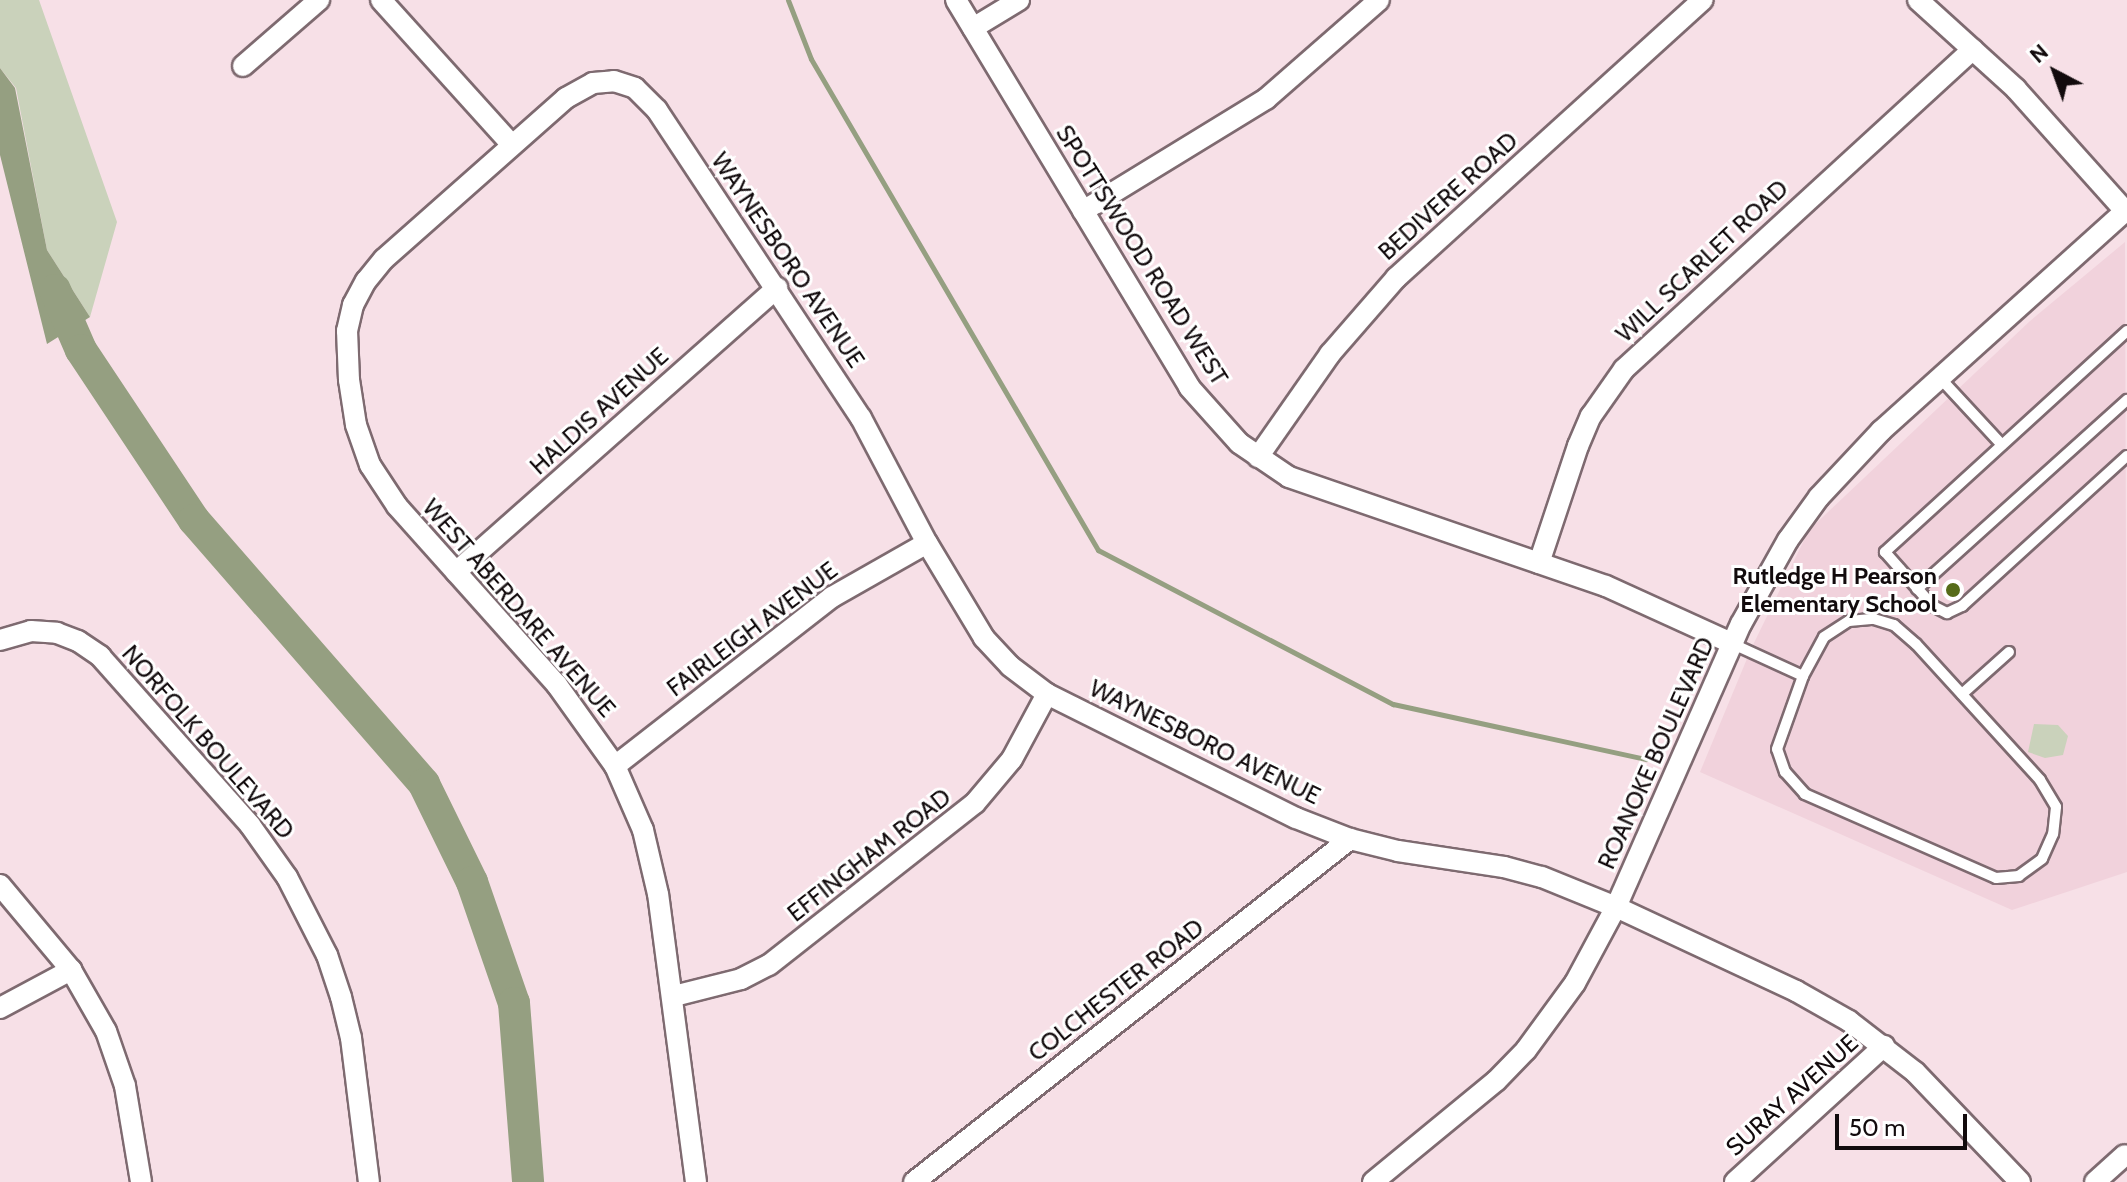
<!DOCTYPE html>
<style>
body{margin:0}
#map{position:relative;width:2127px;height:1182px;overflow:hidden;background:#f7e0e7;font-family:Cabin,sans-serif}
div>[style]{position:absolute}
.built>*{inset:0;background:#f1d2dc}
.green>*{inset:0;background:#cad2bb}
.water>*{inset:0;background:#959f81}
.stream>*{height:5px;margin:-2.5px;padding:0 2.5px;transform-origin:2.5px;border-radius:2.5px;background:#959f81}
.river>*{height:32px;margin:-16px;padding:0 16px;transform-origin:16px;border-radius:16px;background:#959f81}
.roads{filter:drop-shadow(2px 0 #7e6a70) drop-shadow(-2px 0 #7e6a70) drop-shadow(0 2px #7e6a70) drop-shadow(0 -2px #7e6a70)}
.service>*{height:10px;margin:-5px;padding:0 5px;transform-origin:5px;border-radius:5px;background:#fff}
.minor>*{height:20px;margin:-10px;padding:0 10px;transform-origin:10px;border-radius:10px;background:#fff}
.dots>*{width:22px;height:22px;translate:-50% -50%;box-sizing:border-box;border:4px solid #fff;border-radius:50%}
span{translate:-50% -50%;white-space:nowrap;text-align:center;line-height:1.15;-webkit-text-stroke:6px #fff;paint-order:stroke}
.street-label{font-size:24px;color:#120b0d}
.poi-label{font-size:24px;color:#120b0d;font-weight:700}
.right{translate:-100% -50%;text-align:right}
.north{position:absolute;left:2015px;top:32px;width:80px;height:80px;-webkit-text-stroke:6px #fff;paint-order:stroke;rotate:319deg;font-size:22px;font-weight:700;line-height:32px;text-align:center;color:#120b0d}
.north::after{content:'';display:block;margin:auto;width:28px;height:36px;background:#120b0d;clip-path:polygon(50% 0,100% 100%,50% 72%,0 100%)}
.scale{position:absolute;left:1835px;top:1114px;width:132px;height:36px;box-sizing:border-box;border:4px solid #120b0d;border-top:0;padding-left:10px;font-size:24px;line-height:28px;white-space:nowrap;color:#120b0d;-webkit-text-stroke:6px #fff;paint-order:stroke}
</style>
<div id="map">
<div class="built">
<div style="clip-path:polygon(2125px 242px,2127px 872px,2012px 910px,1700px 772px,1751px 649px,1809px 530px,2030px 321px)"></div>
</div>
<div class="green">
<div style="clip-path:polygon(0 0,39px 0,117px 222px,90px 317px,47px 250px,16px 88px,0 68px)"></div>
<div style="clip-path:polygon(2034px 724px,2058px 725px,2068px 736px,2063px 755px,2045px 758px,2028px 752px)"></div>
</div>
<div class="water">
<div style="clip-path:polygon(0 68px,15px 88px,47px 250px,90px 317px,47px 344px,0 155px)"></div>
</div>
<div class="stream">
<div style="left:788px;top:0;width:63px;rotate:68.7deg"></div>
<div style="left:811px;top:59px;width:569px;rotate:59.69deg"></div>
<div style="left:1098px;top:550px;width:333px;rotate:27.6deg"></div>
<div style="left:1393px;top:704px;width:259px;rotate:12.3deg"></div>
</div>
<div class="river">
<div style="left:55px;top:290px;width:65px;rotate:66.6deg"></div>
<div style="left:81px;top:350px;width:204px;rotate:56.4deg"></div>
<div style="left:194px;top:520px;width:350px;rotate:48.9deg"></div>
<div style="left:424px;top:784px;width:109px;rotate:63.9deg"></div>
<div style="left:472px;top:882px;width:128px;rotate:70.9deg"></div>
<div style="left:514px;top:1003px;width:180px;rotate:85.5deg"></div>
</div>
<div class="roads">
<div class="service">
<div style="left:2127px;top:331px;width:328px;rotate:137.6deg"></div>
<div style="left:1885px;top:552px;width:72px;rotate:48.4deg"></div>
<div style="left:1933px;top:606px;width:16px;rotate:27deg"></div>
<div style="left:1947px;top:613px;width:17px;rotate:-25deg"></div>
<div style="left:1962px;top:606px;width:223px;rotate:-42.3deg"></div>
<div style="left:1940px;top:378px;width:91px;rotate:47.2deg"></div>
<div style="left:1917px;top:589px;width:283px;rotate:-42deg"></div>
<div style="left:1874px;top:619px;width:21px;rotate:17deg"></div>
<div style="left:1894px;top:625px;width:29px;rotate:41deg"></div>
<div style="left:1916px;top:644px;width:184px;rotate:47.6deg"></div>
<div style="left:2040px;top:780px;width:31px;rotate:59deg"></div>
<div style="left:2056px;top:807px;width:27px;rotate:96deg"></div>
<div style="left:2053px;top:834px;width:27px;rotate:114deg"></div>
<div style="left:2042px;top:859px;width:29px;rotate:144deg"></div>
<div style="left:2019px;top:876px;width:23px;rotate:175deg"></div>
<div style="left:1996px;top:878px;width:209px;rotate:-156.3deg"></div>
<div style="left:1805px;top:794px;width:30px;rotate:-132deg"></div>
<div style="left:1785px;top:772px;width:24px;rotate:-109deg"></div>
<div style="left:1777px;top:749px;width:77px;rotate:-70.4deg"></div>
<div style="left:1803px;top:676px;width:44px;rotate:-61.7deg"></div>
<div style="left:1824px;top:637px;width:30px;rotate:-33deg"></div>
<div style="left:1849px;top:621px;width:25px;rotate:-5deg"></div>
<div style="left:1733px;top:644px;width:77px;rotate:24.6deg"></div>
<div style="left:1962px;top:694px;width:63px;rotate:-41.8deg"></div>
</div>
<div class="minor">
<div style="left:381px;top:0;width:195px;rotate:47.9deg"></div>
<div style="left:956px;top:0;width:452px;rotate:58.9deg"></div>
<div style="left:1189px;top:387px;width:75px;rotate:48.2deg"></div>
<div style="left:1239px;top:443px;width:60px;rotate:34.2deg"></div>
<div style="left:1289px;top:477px;width:335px;rotate:19deg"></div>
<div style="left:1606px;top:586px;width:140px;rotate:24.5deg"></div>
<div style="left:1918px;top:0;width:132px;rotate:42.2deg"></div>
<div style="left:2016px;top:89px;width:166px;rotate:48.2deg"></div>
<div style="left:973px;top:28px;width:54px;rotate:-31.3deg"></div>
<div style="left:243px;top:66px;width:101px;rotate:-41deg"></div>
<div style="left:1083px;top:211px;width:215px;rotate:-31.5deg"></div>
<div style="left:1266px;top:99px;width:150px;rotate:-41.2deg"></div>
<div style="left:1258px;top:457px;width:126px;rotate:-55deg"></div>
<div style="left:1330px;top:354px;width:101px;rotate:-49deg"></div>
<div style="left:1396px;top:278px;width:414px;rotate:-42.2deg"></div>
<div style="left:1539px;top:563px;width:123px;rotate:-71.6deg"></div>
<div style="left:1578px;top:446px;width:33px;rotate:-67deg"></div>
<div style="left:1591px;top:416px;width:57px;rotate:-54.9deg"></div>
<div style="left:1624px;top:369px;width:473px;rotate:-42.5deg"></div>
<div style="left:456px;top:572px;width:429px;rotate:-41.5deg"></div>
<div style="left:0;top:640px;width:32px;rotate:-16deg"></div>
<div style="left:31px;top:631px;width:26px;rotate:4deg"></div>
<div style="left:57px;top:633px;width:22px;rotate:21deg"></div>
<div style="left:78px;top:641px;width:27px;rotate:34deg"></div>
<div style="left:100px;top:656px;width:226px;rotate:48.4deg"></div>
<div style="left:250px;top:825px;width:64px;rotate:54.6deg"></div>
<div style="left:287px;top:877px;width:88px;rotate:62.9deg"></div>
<div style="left:327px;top:955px;width:44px;rotate:71.6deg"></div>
<div style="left:341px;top:997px;width:42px;rotate:76.3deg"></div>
<div style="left:351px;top:1038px;width:145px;rotate:82.9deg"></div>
<div style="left:615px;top:766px;width:275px;rotate:-37.9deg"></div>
<div style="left:832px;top:597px;width:109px;rotate:-29.6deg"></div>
<div style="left:0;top:885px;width:111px;rotate:50.1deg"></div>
<div style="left:71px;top:970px;width:70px;rotate:60.2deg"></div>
<div style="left:106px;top:1031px;width:58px;rotate:70.9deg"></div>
<div style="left:125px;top:1086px;width:97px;rotate:80.5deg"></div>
<div style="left:674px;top:996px;width:69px;rotate:-14.2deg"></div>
<div style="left:741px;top:979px;width:31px;rotate:-27deg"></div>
<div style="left:769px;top:965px;width:262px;rotate:-38.2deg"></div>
<div style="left:975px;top:803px;width:57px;rotate:-49.9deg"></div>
<div style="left:1012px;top:759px;width:74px;rotate:-61.7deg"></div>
<div style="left:0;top:1008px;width:81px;rotate:-28.2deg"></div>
<div style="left:696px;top:1182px;width:290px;rotate:-97.5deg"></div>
<div style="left:658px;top:894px;width:66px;rotate:-103.2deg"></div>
<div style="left:643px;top:830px;width:70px;rotate:-113.6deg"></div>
<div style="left:615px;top:766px;width:100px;rotate:-125.6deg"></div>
<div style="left:557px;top:685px;width:240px;rotate:-131.8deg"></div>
<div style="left:397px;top:506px;width:49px;rotate:-123.4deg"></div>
<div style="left:370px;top:465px;width:42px;rotate:-109.3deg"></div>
<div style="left:356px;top:425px;width:46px;rotate:-98.8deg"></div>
<div style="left:349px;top:380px;width:49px;rotate:-92.3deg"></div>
<div style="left:347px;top:331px;width:27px;rotate:-77deg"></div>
<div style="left:353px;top:305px;width:27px;rotate:-62deg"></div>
<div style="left:366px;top:281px;width:28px;rotate:-51deg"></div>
<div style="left:384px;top:259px;width:243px;rotate:-41.5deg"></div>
<div style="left:566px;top:98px;width:31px;rotate:-29deg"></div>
<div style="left:593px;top:83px;width:21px;rotate:-5deg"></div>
<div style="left:614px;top:81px;width:22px;rotate:18deg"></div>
<div style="left:635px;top:88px;width:31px;rotate:45deg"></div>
<div style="left:657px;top:110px;width:369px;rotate:56.5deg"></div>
<div style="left:861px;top:418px;width:141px;rotate:62.2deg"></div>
<div style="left:927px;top:543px;width:111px;rotate:59deg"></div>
<div style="left:984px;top:638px;width:38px;rotate:47deg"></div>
<div style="left:1010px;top:666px;width:46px;rotate:37.1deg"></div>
<div style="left:1047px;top:694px;width:278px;rotate:26.5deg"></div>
<div style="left:1296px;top:818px;width:58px;rotate:21.3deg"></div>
<div style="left:1350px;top:839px;width:49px;rotate:14deg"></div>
<div style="left:1398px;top:851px;width:107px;rotate:8.6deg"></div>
<div style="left:1504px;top:867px;width:39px;rotate:15deg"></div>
<div style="left:1542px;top:877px;width:80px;rotate:22.1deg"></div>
<div style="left:1616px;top:907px;width:199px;rotate:25deg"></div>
<div style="left:1796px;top:991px;width:61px;rotate:29.5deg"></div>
<div style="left:1849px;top:1021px;width:83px;rotate:37.7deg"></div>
<div style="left:1915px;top:1072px;width:152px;rotate:46.3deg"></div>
<div style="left:914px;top:1182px;width:555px;rotate:-38.19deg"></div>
<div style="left:1373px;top:1182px;width:159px;rotate:-39.4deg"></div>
<div style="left:1496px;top:1081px;width:43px;rotate:-45.9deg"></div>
<div style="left:1526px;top:1050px;width:83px;rotate:-53.8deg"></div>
<div style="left:1575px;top:983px;width:86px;rotate:-61.7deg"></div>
<div style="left:1616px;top:907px;width:309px;rotate:-66.2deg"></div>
<div style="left:1741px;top:624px;width:96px;rotate:-60.8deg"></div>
<div style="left:1788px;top:540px;width:53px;rotate:-54.2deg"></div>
<div style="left:1819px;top:497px;width:91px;rotate:-46.8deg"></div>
<div style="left:1881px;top:431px;width:329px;rotate:-42deg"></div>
<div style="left:1735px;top:1182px;width:202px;rotate:-42.4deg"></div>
<div style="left:2095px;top:1182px;width:40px;rotate:-42deg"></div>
</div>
</div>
<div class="dots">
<div style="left:1953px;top:590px;background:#566b19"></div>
</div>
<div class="street-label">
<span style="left:1448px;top:196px;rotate:-42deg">BEDIVERE ROAD</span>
<span style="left:1142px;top:255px;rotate:58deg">SPOTTSWOOD ROAD WEST</span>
<span style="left:788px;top:260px;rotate:56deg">WAYNESBORO AVENUE</span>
<span style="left:1702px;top:261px;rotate:-43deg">WILL SCARLET ROAD</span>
<span style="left:599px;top:411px;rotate:-42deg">HALDIS AVENUE</span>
<span style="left:519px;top:608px;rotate:49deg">WEST ABERDARE AVENUE</span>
<span style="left:752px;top:629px;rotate:-37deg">FAIRLEIGH AVENUE</span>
<span style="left:208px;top:742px;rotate:49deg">NORFOLK BOULEVARD</span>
<span style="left:1205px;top:742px;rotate:26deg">WAYNESBORO AVENUE</span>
<span style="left:1656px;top:753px;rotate:-66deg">ROANOKE BOULEVARD</span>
<span style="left:869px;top:855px;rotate:-38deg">EFFINGHAM ROAD</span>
<span style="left:1116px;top:990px;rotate:-38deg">COLCHESTER ROAD</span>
<span style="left:1792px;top:1095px;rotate:-42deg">SURAY AVENUE</span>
</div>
<div class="poi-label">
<span class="right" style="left:1937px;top:590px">Rutledge H Pearson<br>Elementary School</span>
</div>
<div class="north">N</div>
<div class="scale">50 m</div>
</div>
